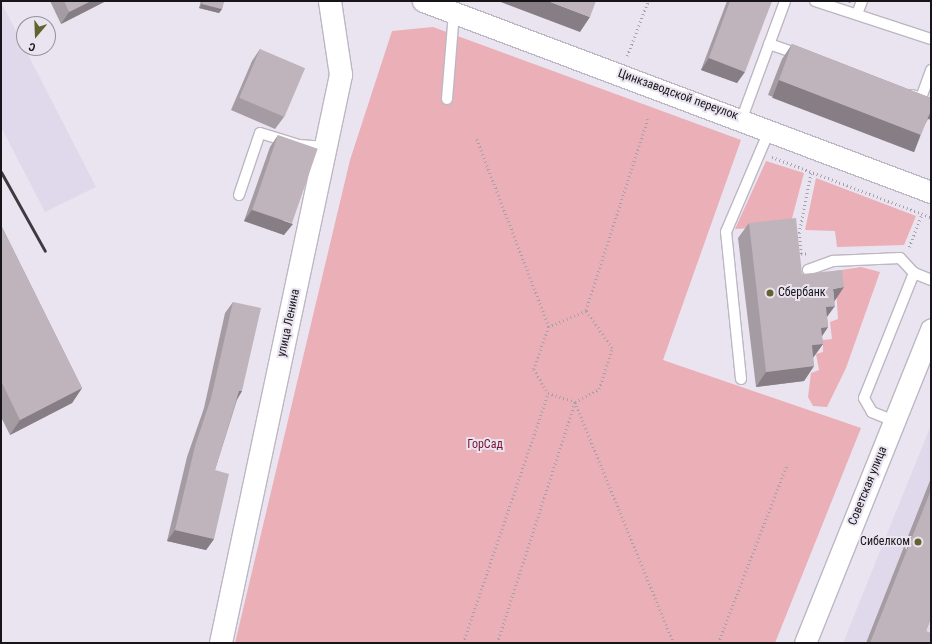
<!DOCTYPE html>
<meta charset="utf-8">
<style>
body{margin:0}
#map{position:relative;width:932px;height:644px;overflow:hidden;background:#eae4f1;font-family:"Roboto Condensed",sans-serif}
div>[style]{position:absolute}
.built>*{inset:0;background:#e0d8eb}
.green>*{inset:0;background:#eaafb7}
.path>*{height:2.5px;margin-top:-1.25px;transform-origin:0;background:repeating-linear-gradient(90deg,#a5a0aa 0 1px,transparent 0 4px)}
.roads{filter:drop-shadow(1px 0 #bcb7c3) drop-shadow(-1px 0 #bcb7c3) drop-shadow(0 1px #bcb7c3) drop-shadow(0 -1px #bcb7c3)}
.service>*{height:10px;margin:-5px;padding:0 5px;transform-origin:5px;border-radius:5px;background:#fff}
.minor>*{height:21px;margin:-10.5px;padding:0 10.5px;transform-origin:10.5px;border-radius:10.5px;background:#fff}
.tertiary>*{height:22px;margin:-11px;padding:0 11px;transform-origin:11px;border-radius:11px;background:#fff}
.rail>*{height:3px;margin:-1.5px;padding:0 1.5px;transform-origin:1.5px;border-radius:1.5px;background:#3d3b40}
.wall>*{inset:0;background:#a59ba2}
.shaded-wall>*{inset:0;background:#867e84;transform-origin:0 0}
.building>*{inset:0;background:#c0b4bc;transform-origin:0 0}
.dots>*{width:11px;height:11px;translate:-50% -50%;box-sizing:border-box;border:2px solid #eae4f1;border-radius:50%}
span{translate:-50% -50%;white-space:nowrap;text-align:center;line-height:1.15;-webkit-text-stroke:4px #eae4f1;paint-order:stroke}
.street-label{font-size:12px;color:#171519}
.poi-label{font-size:12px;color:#171519}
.left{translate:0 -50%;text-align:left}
.right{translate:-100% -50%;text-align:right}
.park-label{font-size:12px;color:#771330}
.frame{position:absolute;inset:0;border:2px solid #171519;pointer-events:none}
.north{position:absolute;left:16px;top:16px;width:40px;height:40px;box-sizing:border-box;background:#eae4f1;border:1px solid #96919b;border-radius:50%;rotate:199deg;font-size:11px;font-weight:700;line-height:16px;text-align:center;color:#171519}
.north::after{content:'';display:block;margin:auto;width:14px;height:18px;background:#636330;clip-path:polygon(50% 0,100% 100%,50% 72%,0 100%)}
</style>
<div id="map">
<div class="built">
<div style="clip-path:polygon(1px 2px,96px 187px,45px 212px,1px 127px)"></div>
<div style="clip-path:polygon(931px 425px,931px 643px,843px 643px)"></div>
</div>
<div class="green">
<div style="clip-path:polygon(433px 27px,741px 140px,663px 360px,861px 428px,775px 643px,235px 643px,350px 160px,392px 31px)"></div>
<div style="clip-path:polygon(766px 161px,804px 173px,790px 226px,735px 229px)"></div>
<div style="clip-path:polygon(816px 178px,916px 216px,904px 245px,837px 247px,835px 231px,805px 230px)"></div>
<div style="clip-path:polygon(861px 267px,880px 272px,846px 368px,827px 407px,813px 406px,808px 397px,811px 373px,819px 370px,816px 354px,823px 352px,823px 340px,832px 339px,830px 322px,838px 319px,835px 271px)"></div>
</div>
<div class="path">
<div style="left:627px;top:56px;width:59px;rotate:-69.1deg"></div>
<div style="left:648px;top:119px;width:202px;rotate:107.9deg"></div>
<div style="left:586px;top:311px;width:40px;rotate:156.6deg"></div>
<div style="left:549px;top:327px;width:45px;rotate:109.7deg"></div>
<div style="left:534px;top:369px;width:28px;rotate:60deg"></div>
<div style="left:548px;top:393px;width:28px;rotate:18deg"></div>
<div style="left:575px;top:402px;width:261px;rotate:67.7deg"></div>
<div style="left:477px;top:139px;width:201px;rotate:69deg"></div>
<div style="left:772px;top:157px;width:170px;rotate:20.7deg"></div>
<div style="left:909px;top:247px;width:36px;rotate:-69deg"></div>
<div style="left:806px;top:254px;width:5px;rotate:180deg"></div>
<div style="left:801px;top:254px;width:21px;rotate:-95deg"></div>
<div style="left:799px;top:233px;width:62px;rotate:-78.9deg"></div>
<div style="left:463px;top:643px;width:264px;rotate:-71.2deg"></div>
<div style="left:497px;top:643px;width:253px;rotate:-72.1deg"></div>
<div style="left:575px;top:402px;width:27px;rotate:-28deg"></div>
<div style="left:599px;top:389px;width:43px;rotate:-72.4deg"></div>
<div style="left:612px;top:348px;width:45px;rotate:-125.1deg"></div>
<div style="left:718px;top:643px;width:192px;rotate:-68.9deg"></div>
</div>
<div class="roads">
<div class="service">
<div style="left:815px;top:1px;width:122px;rotate:18.1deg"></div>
<div style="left:857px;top:14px;width:14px;rotate:-69deg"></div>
<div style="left:769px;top:44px;width:34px;rotate:19deg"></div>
<div style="left:912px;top:95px;width:9px;rotate:18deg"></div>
<div style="left:921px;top:98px;width:30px;rotate:-70deg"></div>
<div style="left:447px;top:99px;width:87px;rotate:-85.4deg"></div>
<div style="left:742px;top:118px;width:125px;rotate:-69.8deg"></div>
<div style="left:239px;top:195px;width:65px;rotate:-71.3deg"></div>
<div style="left:260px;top:133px;width:41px;rotate:17.1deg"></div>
<div style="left:299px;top:145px;width:27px;rotate:4deg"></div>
<div style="left:808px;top:270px;width:27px;rotate:-20deg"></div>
<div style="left:833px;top:261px;width:67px;rotate:-2.6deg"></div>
<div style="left:900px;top:258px;width:21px;rotate:47deg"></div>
<div style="left:741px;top:379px;width:148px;rotate:-95.8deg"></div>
<div style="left:726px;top:232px;width:112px;rotate:-66.9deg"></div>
<div style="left:894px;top:421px;width:24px;rotate:-158deg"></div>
<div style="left:872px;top:412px;width:16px;rotate:-120deg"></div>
<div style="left:864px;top:398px;width:135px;rotate:-68.2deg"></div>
<div style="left:914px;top:273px;width:18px;rotate:22deg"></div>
</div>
<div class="minor">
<div style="left:423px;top:1px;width:543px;rotate:20.61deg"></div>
<div style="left:805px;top:643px;width:338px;rotate:-68.1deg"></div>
</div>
<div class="tertiary">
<div style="left:221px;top:643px;width:581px;rotate:-78.07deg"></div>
<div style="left:341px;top:75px;width:75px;rotate:-98.5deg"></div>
</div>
</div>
<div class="rail">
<div style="left:1px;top:172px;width:90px;rotate:60.9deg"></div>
</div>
<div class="wall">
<div style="clip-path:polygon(50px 1px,106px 1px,61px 24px)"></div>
<div style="clip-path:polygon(201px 1px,224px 1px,222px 9px,219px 13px,199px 8px)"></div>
<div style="clip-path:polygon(727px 1px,772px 1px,737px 83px,701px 70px)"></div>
<div style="clip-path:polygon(792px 44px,931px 98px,931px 120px,928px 119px,911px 150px,768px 95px,782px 59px)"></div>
<div style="clip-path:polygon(260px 49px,284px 117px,275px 129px,231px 110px,252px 61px)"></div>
<div style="clip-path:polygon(278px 135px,284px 235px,244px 221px,270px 147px)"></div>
<div style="clip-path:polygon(749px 223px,802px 274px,834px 301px,827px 317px,828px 327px,822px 336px,823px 344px,813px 358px,814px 366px,804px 381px,756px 387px,738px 238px)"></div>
<div style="clip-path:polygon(1px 225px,82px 388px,72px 403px,10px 435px,1px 417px)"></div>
<div style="clip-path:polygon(233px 302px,242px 391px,237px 400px,215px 470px,214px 539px,206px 550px,167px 541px,187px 457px,204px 408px,225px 313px)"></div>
<div style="clip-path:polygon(931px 478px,931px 618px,926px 631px,931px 643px,866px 643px)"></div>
</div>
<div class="shaded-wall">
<div style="clip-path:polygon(91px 1px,106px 1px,61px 24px,69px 12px)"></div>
<div style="clip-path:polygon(498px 1px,548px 1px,590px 17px,580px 32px)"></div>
<div style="clip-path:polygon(846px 1px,851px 1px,850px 3px)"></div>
<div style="clip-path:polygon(202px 4px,222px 9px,219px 13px,199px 8px)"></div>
<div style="clip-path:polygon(709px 58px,745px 72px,737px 83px,701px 70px)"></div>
<div style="left:779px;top:80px;width:152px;height:19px;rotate:21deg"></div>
<div style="clip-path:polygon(931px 113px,931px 120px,927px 118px)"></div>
<div style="clip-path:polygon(252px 210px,293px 224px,284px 235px,244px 221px)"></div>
<div style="clip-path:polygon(844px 287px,834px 302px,833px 289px)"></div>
<div style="clip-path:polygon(835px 306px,824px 321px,826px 307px)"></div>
<div style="clip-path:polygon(828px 327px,818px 342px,821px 328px)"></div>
<div style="clip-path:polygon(823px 344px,812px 359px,812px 345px)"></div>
<div style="clip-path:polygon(814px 366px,804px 381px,756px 387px,766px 372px)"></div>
<div style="clip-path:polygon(82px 388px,72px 403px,10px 435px,20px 420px)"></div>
<div style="clip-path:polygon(239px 391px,242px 391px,235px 402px)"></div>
<div style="clip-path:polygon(175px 530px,214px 539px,206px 550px,167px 541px)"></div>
</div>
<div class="building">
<div style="clip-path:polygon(64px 1px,91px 1px,69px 12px)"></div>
<div style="clip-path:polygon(203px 1px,224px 1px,222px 9px,202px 4px)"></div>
<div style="clip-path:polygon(548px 1px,596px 1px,590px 17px)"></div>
<div style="clip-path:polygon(730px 1px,772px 1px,745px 72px,709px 58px)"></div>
<div style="clip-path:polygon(792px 44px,931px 98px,931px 110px,921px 135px,779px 80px)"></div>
<div style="left:260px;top:49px;width:49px;height:53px;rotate:23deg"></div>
<div style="left:278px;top:135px;width:42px;height:79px;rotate:19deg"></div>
<div style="clip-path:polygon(796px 218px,802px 274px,842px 270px,844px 287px,833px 289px,835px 306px,826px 307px,828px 327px,821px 328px,823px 344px,812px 345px,814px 366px,766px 372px,749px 223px)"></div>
<div style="clip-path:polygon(1px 225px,82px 388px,20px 420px,1px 381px)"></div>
<div style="clip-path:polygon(233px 302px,261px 308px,242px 391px,239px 391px,215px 470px,229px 474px,214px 539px,175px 530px,195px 446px,211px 398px)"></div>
<div style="clip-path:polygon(931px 490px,931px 618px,926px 631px,931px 633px,931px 643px,870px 643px)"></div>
</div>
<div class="dots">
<div style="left:770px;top:293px;background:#636330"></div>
<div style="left:918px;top:542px;background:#636330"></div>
</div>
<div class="street-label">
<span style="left:678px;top:95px;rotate:20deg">Цинкзаводской переулок</span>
<span style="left:289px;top:323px;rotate:-78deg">улица Ленина</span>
<span style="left:868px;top:486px;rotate:-68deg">Советская улица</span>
</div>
<div class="poi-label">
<span class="left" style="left:778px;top:293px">Сбербанк</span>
<span class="right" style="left:910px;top:542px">Сибелком</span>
</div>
<div class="park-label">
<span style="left:485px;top:445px">ГорСад</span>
</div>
<div class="frame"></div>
<div class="north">С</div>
</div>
